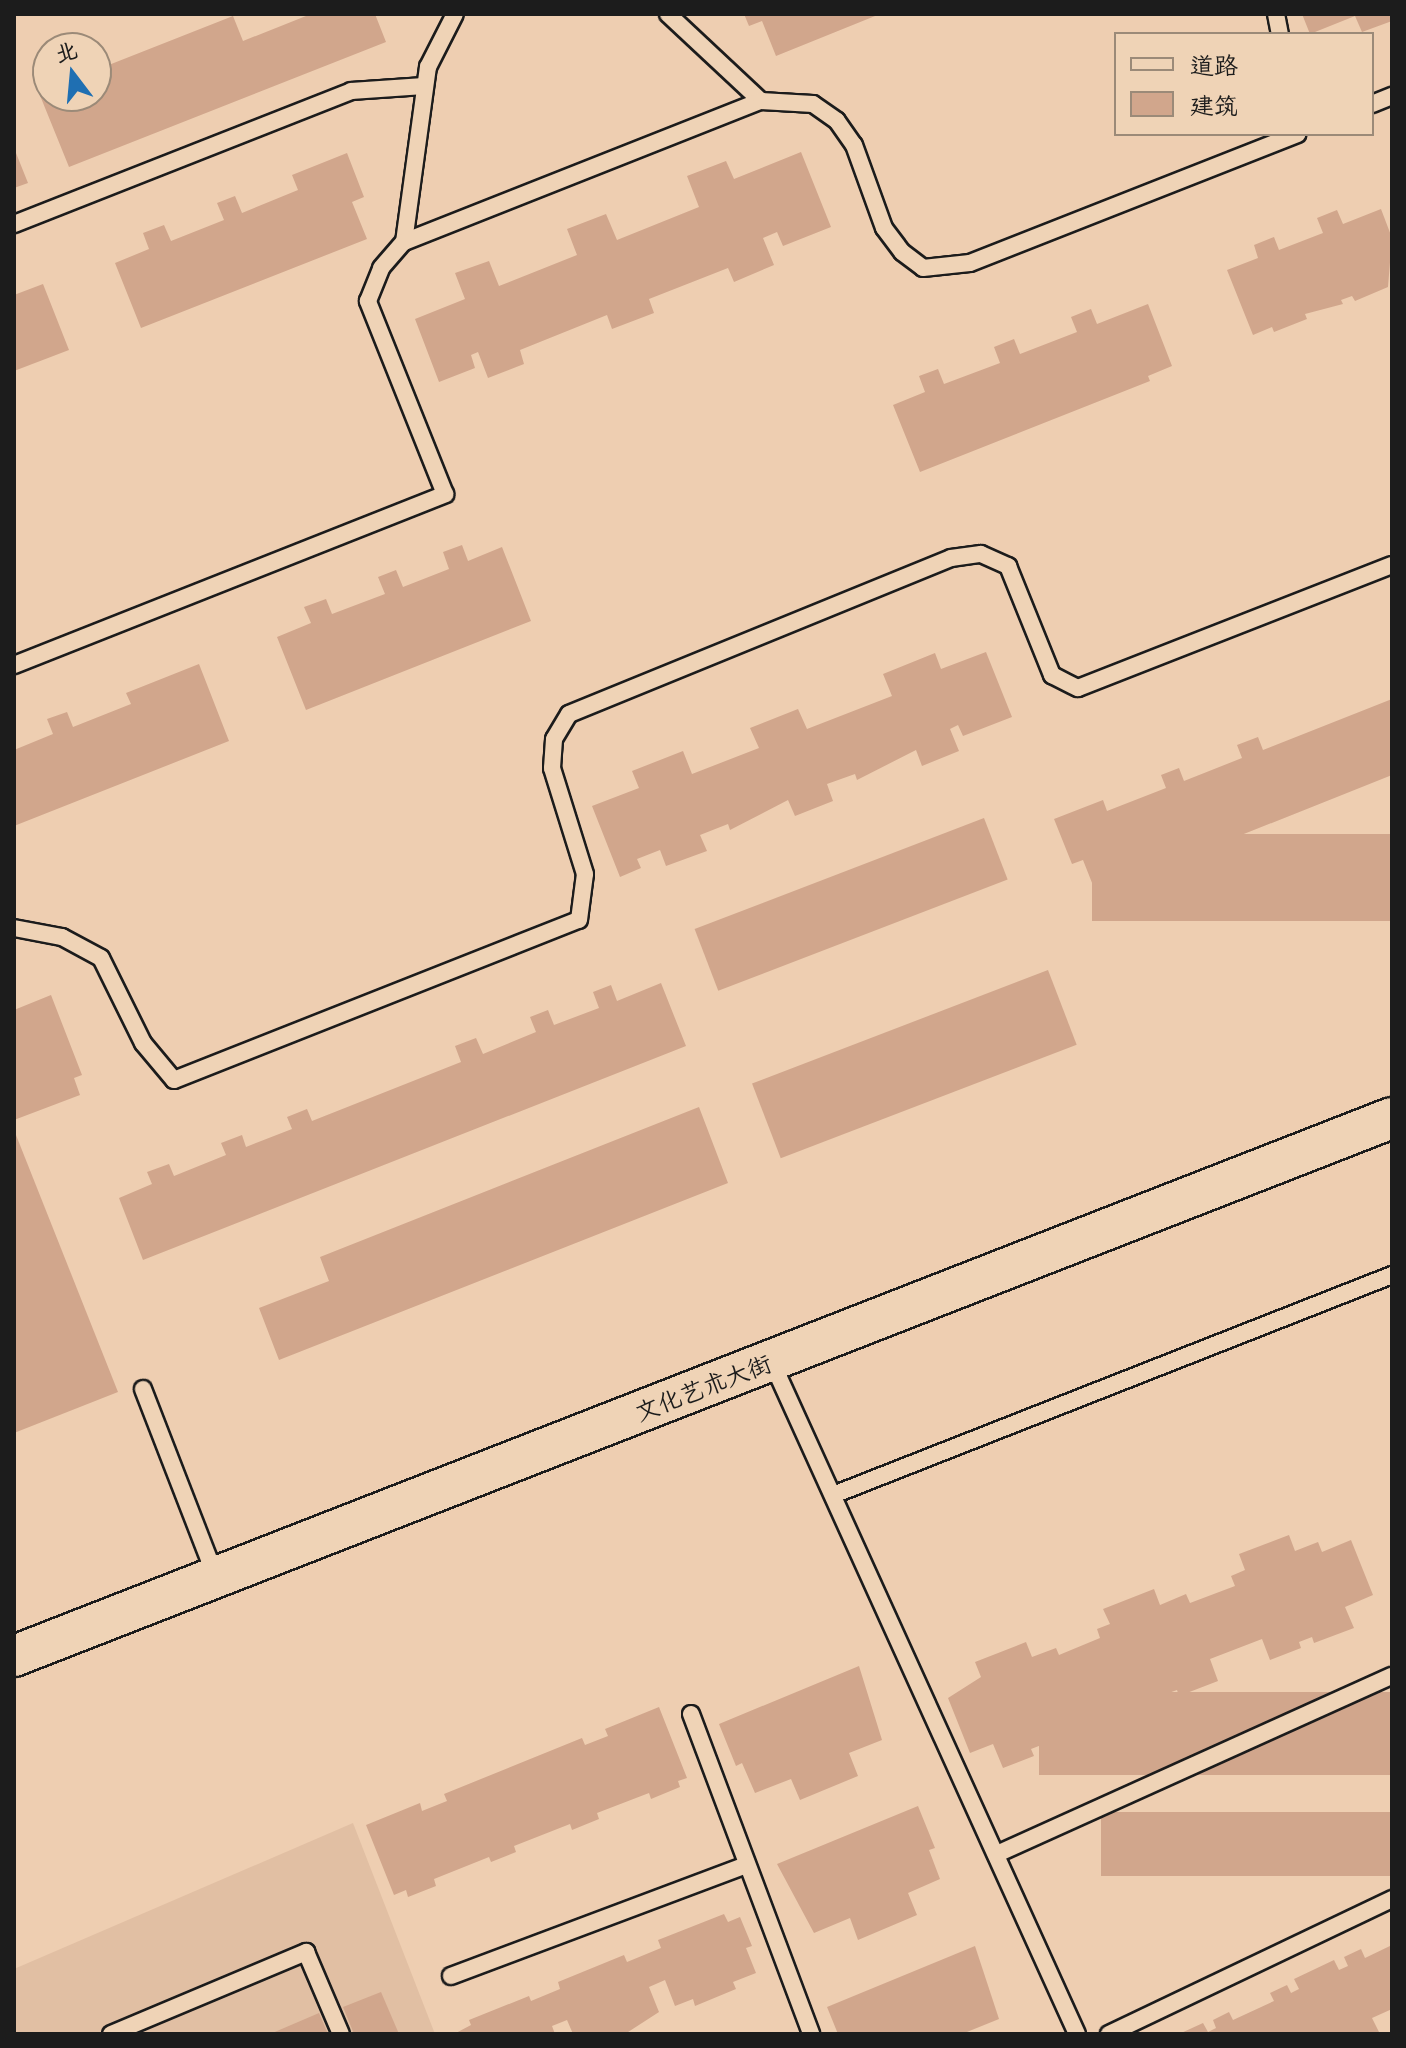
<!DOCTYPE html>
<meta charset="utf-8">
<style>
body{margin:0}
#map{position:relative;width:1406px;height:2048px;overflow:hidden;background:#eeceb1;font-family:"Playpen Sans","LXGW WenKai TC",sans-serif}
div>[style]{position:absolute}
.built>*{inset:0;background:#e1bfa3}
.building>*{inset:0;background:#d1a68c;transform-origin:0 0}
.roads{filter:drop-shadow(2px 0 #1c1c1c) drop-shadow(-2px 0 #1c1c1c) drop-shadow(0 2px #1c1c1c) drop-shadow(0 -2px #1c1c1c)}
.service>*{height:16px;margin:-8px;padding:0 8px;transform-origin:8px;border-radius:8px;background:#efd3b6}
.tertiary>*{height:40px;margin:-20px;padding:0 20px;transform-origin:20px;border-radius:20px;background:#efd3b6}
span{translate:-50% -50%;white-space:nowrap;text-align:center;line-height:1.15;-webkit-text-stroke:8px #efd3b6;paint-order:stroke}
.street-label{font-size:24px;color:#1c1c1c}
.frame{position:absolute;inset:0;border:16px solid #1c1c1c;pointer-events:none}
.legend{position:absolute;left:1114px;top:32px;width:260px;height:104px;box-sizing:border-box;background:#efd3b6;border:2px solid #9b8a78;margin:0;padding:10px 14px;list-style:none;font-size:24px;color:#1c1c1c}
.legend li{display:flex;align-items:center;gap:16px;height:40px}
.legend b{width:40px;border:2px solid #9b8a78}
.north{position:absolute;left:32px;top:32px;width:80px;height:80px;box-sizing:border-box;background:#efd3b6;border:2px solid #9b8a78;border-radius:50%;rotate:344deg;font-size:22px;font-weight:700;line-height:32px;text-align:center;color:#1c1c1c}
.north::after{content:'';display:block;margin:auto;width:28px;height:36px;background:#1f6fb2;clip-path:polygon(50% 0,100% 100%,50% 72%,0 100%)}
</style>
<div id="map">
<div class="built">
<div style="clip-path:polygon(353px 1823px,435px 2034px,14px 2034px,14px 1969px)"></div>
</div>
<div class="building">
<div style="clip-path:polygon(311px 14px,375px 14px,386px 42px,69px 167px,39px 93px,96px 96px,96px 70px,233px 16px,243px 41px)"></div>
<div style="clip-path:polygon(744px 14px,880px 14px,776px 56px,762px 21px,749px 26px)"></div>
<div style="clip-path:polygon(1302px 14px,1392px 14px,1392px 21px,1362px 32px,1355px 16px,1310px 34px)"></div>
<div style="clip-path:polygon(14px 148px,28px 183px,14px 188px)"></div>
<div style="clip-path:polygon(801px 152px,831px 227px,783px 246px,777px 232px,763px 238px,774px 265px,734px 282px,728px 268px,649px 299px,654px 313px,612px 329px,607px 315px,520px 350px,524px 364px,488px 378px,478px 352px,471px 355px,475px 368px,439px 382px,415px 319px,465px 299px,455px 273px,489px 261px,499px 286px,577px 255px,567px 229px,606px 214px,617px 240px,699px 207px,687px 176px,726px 161px,734px 179px)"></div>
<div style="clip-path:polygon(347px 153px,364px 197px,352px 202px,367px 239px,141px 328px,115px 263px,149px 249px,143px 233px,164px 225px,171px 241px,224px 220px,217px 203px,235px 196px,242px 213px,298px 190px,292px 175px)"></div>
<div style="clip-path:polygon(1381px 209px,1392px 238px,1388px 287px,1355px 301px,1352px 296px,1341px 300px,1343px 304px,1305px 314px,1307px 319px,1274px 332px,1272px 327px,1253px 335px,1227px 270px,1258px 258px,1254px 245px,1274px 237px,1279px 250px,1323px 233px,1317px 218px,1337px 210px,1343px 224px)"></div>
<div style="clip-path:polygon(43px 284px,69px 350px,14px 371px,14px 295px)"></div>
<div style="clip-path:polygon(1148px 304px,1172px 366px,1148px 376px,1150px 381px,920px 472px,893px 405px,925px 392px,919px 376px,938px 369px,944px 384px,1000px 363px,994px 347px,1014px 339px,1020px 354px,1077px 332px,1071px 317px,1091px 309px,1097px 324px)"></div>
<div style="clip-path:polygon(462px 545px,468px 561px,502px 547px,531px 621px,306px 710px,277px 637px,311px 623px,304px 607px,326px 599px,332px 614px,385px 594px,378px 577px,396px 570px,403px 587px,449px 569px,443px 552px)"></div>
<div style="clip-path:polygon(986px 652px,1012px 717px,963px 736px,958px 725px,950px 729px,959px 751px,922px 766px,916px 750px,857px 780px,855px 774px,827px 784px,833px 801px,795px 816px,788px 800px,730px 830px,728px 824px,700px 835px,707px 851px,666px 866px,660px 850px,637px 859px,641px 868px,620px 877px,592px 806px,639px 788px,632px 771px,683px 751px,692px 774px,759px 748px,750px 728px,798px 709px,807px 729px,892px 696px,883px 674px,935px 653px,941px 669px)"></div>
<div style="clip-path:polygon(199px 664px,229px 741px,14px 826px,14px 750px,53px 734px,47px 719px,67px 712px,73px 727px,131px 704px,126px 693px)"></div>
<div style="clip-path:polygon(1392px 699px,1392px 775px,1096px 893px,1083px 860px,1072px 864px,1054px 819px,1103px 800px,1107px 811px,1166px 788px,1161px 775px,1179px 768px,1184px 781px,1242px 758px,1237px 745px,1258px 737px,1263px 750px)"></div>
<div style="left:984px;top:818px;width:66px;height:310px;rotate:69deg"></div>
<div style="left:1392px;top:834px;width:87px;height:300px;rotate:90deg"></div>
<div style="left:1048px;top:970px;width:80px;height:317px;rotate:69deg"></div>
<div style="clip-path:polygon(661px 983px,686px 1046px,143px 1260px,119px 1198px,152px 1184px,147px 1172px,169px 1164px,174px 1176px,226px 1155px,221px 1143px,242px 1135px,246px 1147px,292px 1129px,287px 1117px,307px 1109px,312px 1121px,461px 1062px,455px 1046px,476px 1038px,483px 1054px,536px 1032px,530px 1017px,548px 1010px,554px 1025px,599px 1008px,593px 992px,611px 985px,617px 1001px)"></div>
<div style="clip-path:polygon(51px 995px,82px 1075px,74px 1078px,80px 1095px,14px 1120px,14px 1010px)"></div>
<div style="clip-path:polygon(699px 1107px,728px 1183px,279px 1360px,259px 1308px,329px 1281px,320px 1257px)"></div>
<div style="clip-path:polygon(14px 1130px,118px 1392px,14px 1433px)"></div>
<div style="clip-path:polygon(1289px 1535px,1295px 1551px,1318px 1542px,1322px 1552px,1351px 1540px,1373px 1595px,1345px 1607px,1354px 1628px,1314px 1643px,1312px 1637px,1299px 1642px,1301px 1648px,1270px 1660px,1262px 1639px,1210px 1659px,1218px 1681px,1179px 1696px,1177px 1690px,1163px 1695px,1166px 1702px,1135px 1714px,1126px 1692px,1077px 1712px,1086px 1736px,1047px 1751px,1044px 1744px,1031px 1749px,1034px 1756px,1003px 1768px,993px 1744px,970px 1753px,948px 1698px,981px 1677px,975px 1662px,1026px 1642px,1032px 1657px,1056px 1648px,1059px 1655px,1100px 1638px,1097px 1629px,1110px 1624px,1103px 1609px,1154px 1589px,1160px 1605px,1186px 1594px,1190px 1603px,1235px 1586px,1231px 1576px,1245px 1570px,1239px 1554px)"></div>
<div style="clip-path:polygon(859px 1666px,882px 1740px,849px 1753px,858px 1776px,800px 1800px,791px 1779px,755px 1793px,742px 1763px,736px 1766px,719px 1724px)"></div>
<div style="left:1392px;top:1692px;width:83px;height:353px;rotate:90deg"></div>
<div style="clip-path:polygon(659px 1707px,687px 1778px,678px 1781px,680px 1787px,651px 1799px,649px 1793px,597px 1813px,599px 1819px,572px 1830px,570px 1824px,514px 1846px,516px 1852px,491px 1862px,489px 1857px,434px 1879px,436px 1886px,408px 1897px,406px 1890px,394px 1895px,366px 1825px,420px 1803px,422px 1811px,447px 1801px,444px 1794px,582px 1738px,585px 1745px,608px 1736px,605px 1729px)"></div>
<div style="clip-path:polygon(918px 1806px,935px 1848px,929px 1850px,940px 1879px,908px 1893px,917px 1915px,858px 1940px,850px 1918px,814px 1933px,777px 1864px)"></div>
<div style="left:1392px;top:1812px;width:64px;height:291px;rotate:90deg"></div>
<div style="clip-path:polygon(724px 1914px,728px 1922px,740px 1917px,752px 1946px,746px 1948px,756px 1973px,733px 1982px,736px 1989px,695px 2006px,693px 1999px,675px 2006px,665px 1980px,649px 1987px,659px 2012px,625px 2034px,573px 2034px,567px 2020px,552px 2026px,555px 2034px,454px 2034px,471px 2025px,469px 2020px,529px 1996px,531px 2001px,560px 1989px,558px 1982px,624px 1955px,627px 1962px,661px 1948px,658px 1940px)"></div>
<div style="clip-path:polygon(1392px 1945px,1392px 2009px,1372px 2018px,1380px 2034px,1179px 2034px,1203px 2023px,1208px 2032px,1216px 2028px,1213px 2020px,1229px 2012px,1233px 2020px,1274px 2001px,1270px 1993px,1287px 1985px,1291px 1993px,1299px 1989px,1294px 1979px,1334px 1960px,1339px 1970px,1348px 1966px,1344px 1957px,1361px 1949px,1365px 1958px)"></div>
<div style="clip-path:polygon(975px 1946px,999px 2019px,962px 2034px,838px 2034px,827px 2007px)"></div>
<div style="clip-path:polygon(381px 1992px,399px 2034px,354px 2034px,343px 2007px)"></div>
<div style="clip-path:polygon(319px 2013px,328px 2034px,270px 2034px)"></div>
</div>
<div class="roads">
<div class="service">
<div style="left:668px;top:14px;width:127px;rotate:43.1deg"></div>
<div style="left:1276px;top:14px;width:20px;rotate:79deg"></div>
<div style="left:1372px;top:104px;width:22px;rotate:-22deg"></div>
<div style="left:14px;top:224px;width:362px;rotate:-21.5deg"></div>
<div style="left:351px;top:91px;width:73px;rotate:-3.9deg"></div>
<div style="left:404px;top:242px;width:177px;rotate:-82.2deg"></div>
<div style="left:428px;top:67px;width:59px;rotate:-63deg"></div>
<div style="left:14px;top:665px;width:464px;rotate:-21.6deg"></div>
<div style="left:445px;top:494px;width:208px;rotate:-111.8deg"></div>
<div style="left:368px;top:301px;width:35px;rotate:-68deg"></div>
<div style="left:381px;top:268px;width:35px;rotate:-49deg"></div>
<div style="left:404px;top:242px;width:384px;rotate:-21.6deg"></div>
<div style="left:761px;top:101px;width:52px;rotate:3.3deg"></div>
<div style="left:813px;top:104px;width:29px;rotate:35deg"></div>
<div style="left:837px;top:121px;width:29px;rotate:55deg"></div>
<div style="left:854px;top:145px;width:88px;rotate:70.1deg"></div>
<div style="left:884px;top:228px;width:30px;rotate:53deg"></div>
<div style="left:902px;top:252px;width:26px;rotate:37deg"></div>
<div style="left:923px;top:268px;width:47px;rotate:-6.1deg"></div>
<div style="left:970px;top:263px;width:352px;rotate:-21.5deg"></div>
<div style="left:14px;top:928px;width:49px;rotate:10.6deg"></div>
<div style="left:62px;top:937px;width:44px;rotate:28.3deg"></div>
<div style="left:101px;top:958px;width:95px;rotate:63.7deg"></div>
<div style="left:143px;top:1043px;width:48px;rotate:50deg"></div>
<div style="left:174px;top:1080px;width:435px;rotate:-21.6deg"></div>
<div style="left:579px;top:920px;width:46px;rotate:-82.6deg"></div>
<div style="left:585px;top:874px;width:111px;rotate:-107.3deg"></div>
<div style="left:552px;top:768px;width:29px;rotate:-86deg"></div>
<div style="left:554px;top:739px;width:29px;rotate:-59deg"></div>
<div style="left:569px;top:714px;width:413px;rotate:-22.2deg"></div>
<div style="left:951px;top:558px;width:30px;rotate:-8deg"></div>
<div style="left:981px;top:554px;width:30px;rotate:24deg"></div>
<div style="left:1008px;top:566px;width:118px;rotate:68deg"></div>
<div style="left:1052px;top:675px;width:29px;rotate:27deg"></div>
<div style="left:1078px;top:688px;width:337px;rotate:-21.4deg"></div>
<div style="left:771px;top:1360px;width:740px;rotate:65.58deg"></div>
<div style="left:143px;top:1389px;width:202px;rotate:68.8deg"></div>
<div style="left:833px;top:1495px;width:601px;rotate:-21.48deg"></div>
<div style="left:691px;top:1714px;width:342px;rotate:69.4deg"></div>
<div style="left:997px;top:1854px;width:433px;rotate:-24.3deg"></div>
<div style="left:451px;top:1976px;width:316px;rotate:-20.6deg"></div>
<div style="left:111px;top:2034px;width:212px;rotate:-22.8deg"></div>
<div style="left:306px;top:1952px;width:89px;rotate:66.9deg"></div>
<div style="left:1109px;top:2034px;width:314px;rotate:-25.5deg"></div>
</div>
<div class="tertiary">
<div style="left:14px;top:1656px;width:1479px;rotate:-21.33deg"></div>
</div>
</div>
<div class="street-label">
<span style="left:703px;top:1387px;rotate:-21deg">文化艺术大街</span>
</div>
<div class="frame"></div>
<ul class="legend">
<li><b style="height:10px;background:#efd3b6"></b>道路</li>
<li><b style="height:22px;background:#d1a68c"></b>建筑</li>
</ul>
<div class="north">北</div>
</div>
